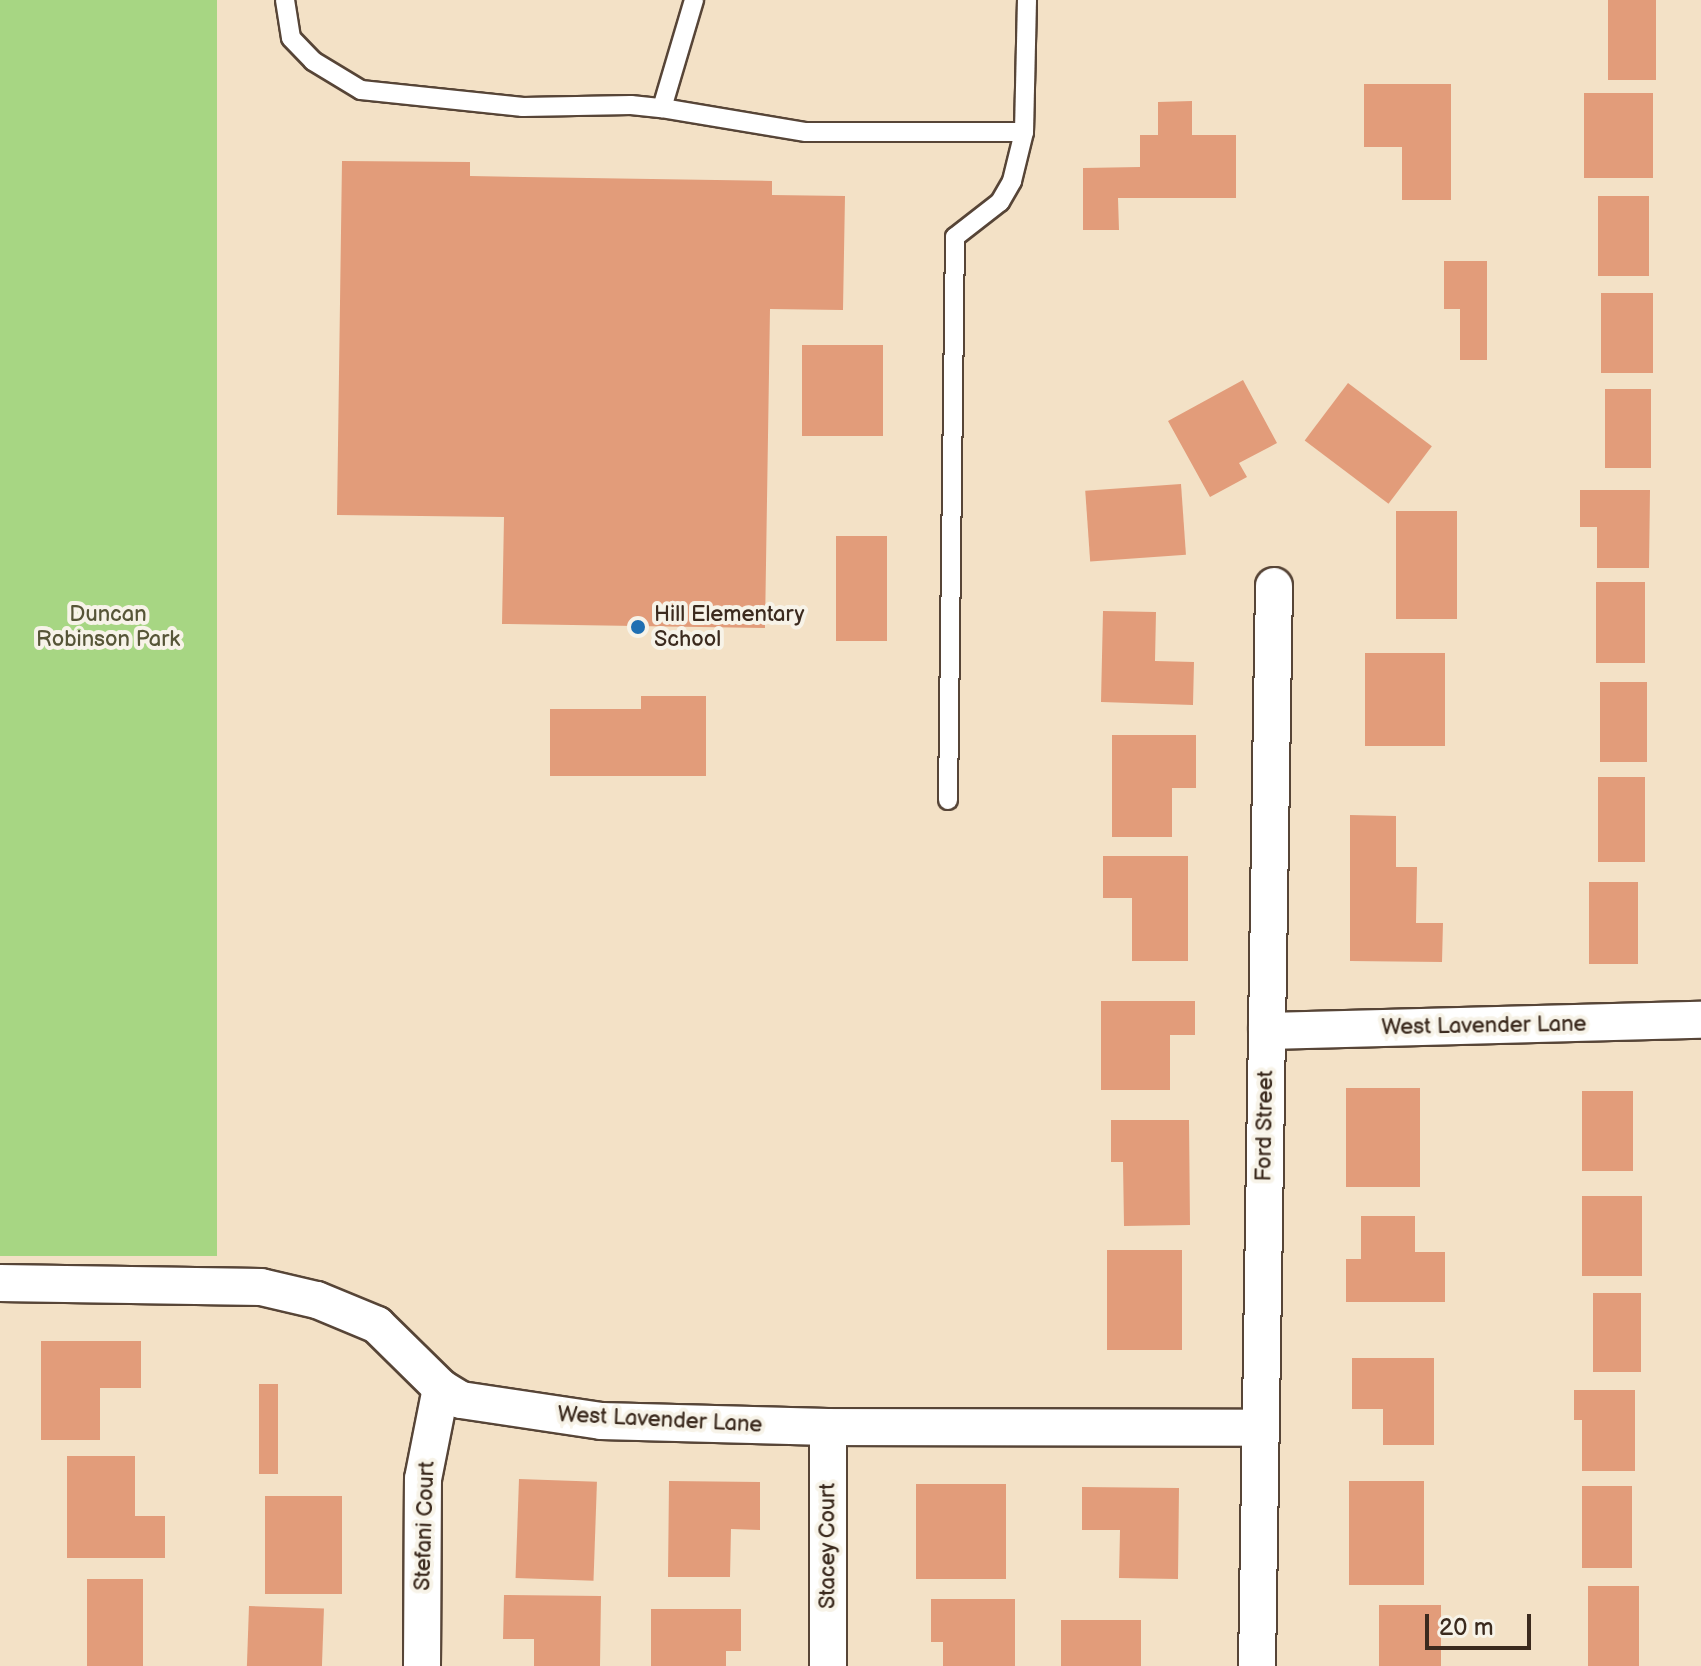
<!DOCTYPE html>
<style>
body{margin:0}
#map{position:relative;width:1701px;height:1666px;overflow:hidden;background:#f3e1c6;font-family:"Balsamiq Sans",sans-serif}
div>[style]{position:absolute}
.green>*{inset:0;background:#a7d683;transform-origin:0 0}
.building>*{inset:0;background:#e29c7a;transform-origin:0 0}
.roads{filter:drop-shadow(2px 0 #574537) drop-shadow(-2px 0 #574537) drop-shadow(0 2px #574537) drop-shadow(0 -2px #574537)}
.lane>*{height:18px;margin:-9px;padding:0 9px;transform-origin:9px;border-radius:9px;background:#fff}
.street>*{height:36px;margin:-18px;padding:0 18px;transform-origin:18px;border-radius:18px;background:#fff}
.dots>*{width:22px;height:22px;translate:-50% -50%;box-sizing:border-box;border:4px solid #f7f3e8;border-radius:50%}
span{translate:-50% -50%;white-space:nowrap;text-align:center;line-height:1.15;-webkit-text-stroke:8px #f7f3e8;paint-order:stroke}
.park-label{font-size:22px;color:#565537}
.poi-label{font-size:22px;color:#3b2a1e}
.left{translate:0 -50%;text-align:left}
.street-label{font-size:22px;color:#3b2a1e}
.scale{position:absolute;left:1425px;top:1614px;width:106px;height:36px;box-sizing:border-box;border:4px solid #3b2a1e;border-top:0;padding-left:10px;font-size:24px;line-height:28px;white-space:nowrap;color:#3b2a1e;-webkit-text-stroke:6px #f7f3e8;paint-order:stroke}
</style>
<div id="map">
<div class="green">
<div style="left:0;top:0;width:217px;height:1256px"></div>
</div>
<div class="building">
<div style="left:1608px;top:0;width:48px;height:80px"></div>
<div style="clip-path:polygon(1364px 84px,1451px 84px,1451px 200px,1402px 200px,1402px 147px,1364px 147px)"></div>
<div style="left:1584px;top:93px;width:69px;height:85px"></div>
<div style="clip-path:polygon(1192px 101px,1192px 135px,1236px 135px,1236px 198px,1118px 198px,1119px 230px,1083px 230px,1083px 168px,1140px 167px,1140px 135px,1158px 135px,1158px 102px)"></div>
<div style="clip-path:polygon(342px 161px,470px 162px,470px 176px,772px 181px,772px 195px,845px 196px,843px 310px,770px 309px,765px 628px,502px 624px,504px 517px,337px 515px)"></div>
<div style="left:1598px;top:196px;width:51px;height:80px"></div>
<div style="clip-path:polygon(1444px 261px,1487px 261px,1487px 360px,1460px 360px,1460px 309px,1444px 309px)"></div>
<div style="left:1601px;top:293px;width:52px;height:80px"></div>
<div style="left:802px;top:345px;width:81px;height:91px"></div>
<div style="clip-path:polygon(1243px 380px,1277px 443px,1239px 463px,1247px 477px,1210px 497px,1168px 421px)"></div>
<div style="left:1348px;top:383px;width:105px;height:72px;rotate:37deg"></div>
<div style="left:1605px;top:389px;width:46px;height:79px"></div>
<div style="left:1181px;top:484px;width:71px;height:96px;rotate:86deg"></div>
<div style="clip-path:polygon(1580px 490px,1650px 490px,1649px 568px,1597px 568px,1597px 527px,1580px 527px)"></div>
<div style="left:1396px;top:511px;width:61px;height:108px"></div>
<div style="left:836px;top:536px;width:51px;height:105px"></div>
<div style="left:1596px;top:582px;width:49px;height:81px"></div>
<div style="clip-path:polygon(1103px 611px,1156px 612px,1155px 661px,1194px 662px,1193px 705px,1101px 702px)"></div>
<div style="left:1365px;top:653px;width:80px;height:93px"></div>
<div style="left:1600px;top:682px;width:47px;height:80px"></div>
<div style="clip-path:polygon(641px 696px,706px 696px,706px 776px,550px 776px,550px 709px,641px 709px)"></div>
<div style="clip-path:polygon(1112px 735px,1196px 735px,1196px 788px,1172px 788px,1172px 837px,1112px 837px)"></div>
<div style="left:1598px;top:777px;width:47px;height:85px"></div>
<div style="clip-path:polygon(1350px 815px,1396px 816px,1396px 867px,1417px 867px,1416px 923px,1443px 923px,1442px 962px,1350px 961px)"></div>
<div style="clip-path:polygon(1103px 856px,1188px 856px,1188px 961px,1132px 961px,1132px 898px,1103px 898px)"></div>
<div style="left:1589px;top:882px;width:49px;height:82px"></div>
<div style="clip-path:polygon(1101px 1001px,1195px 1001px,1195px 1035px,1170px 1035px,1170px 1090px,1101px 1090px)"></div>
<div style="left:1346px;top:1088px;width:74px;height:99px"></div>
<div style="left:1582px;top:1091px;width:51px;height:80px"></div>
<div style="clip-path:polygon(1111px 1120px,1189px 1120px,1190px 1225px,1124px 1226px,1123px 1162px,1111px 1162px)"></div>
<div style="left:1582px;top:1196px;width:60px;height:80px"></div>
<div style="clip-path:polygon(1361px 1216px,1415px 1216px,1415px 1252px,1445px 1252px,1445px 1302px,1346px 1302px,1346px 1259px,1361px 1259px)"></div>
<div style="left:1107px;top:1250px;width:75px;height:100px"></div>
<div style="left:1593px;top:1293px;width:48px;height:79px"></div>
<div style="clip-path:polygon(41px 1341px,141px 1341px,141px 1388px,100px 1388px,100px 1440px,41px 1440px)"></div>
<div style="clip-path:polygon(1352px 1358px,1434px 1358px,1434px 1445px,1383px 1445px,1383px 1409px,1352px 1409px)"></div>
<div style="left:259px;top:1384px;width:19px;height:90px"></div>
<div style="clip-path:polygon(1574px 1390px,1635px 1390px,1635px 1471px,1582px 1471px,1582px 1420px,1574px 1420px)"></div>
<div style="clip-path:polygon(67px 1456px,135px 1456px,135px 1516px,165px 1516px,165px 1558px,67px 1558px)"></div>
<div style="left:519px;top:1479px;width:78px;height:99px;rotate:2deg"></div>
<div style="clip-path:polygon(669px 1481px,760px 1482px,760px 1530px,731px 1529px,730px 1577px,668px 1577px)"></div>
<div style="left:1349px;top:1481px;width:75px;height:104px"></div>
<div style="left:916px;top:1484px;width:90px;height:95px"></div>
<div style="left:1582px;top:1486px;width:50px;height:82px"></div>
<div style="clip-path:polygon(1082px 1487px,1179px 1488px,1178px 1579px,1119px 1578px,1120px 1530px,1082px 1530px)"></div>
<div style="left:265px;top:1496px;width:77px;height:98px"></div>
<div style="left:87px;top:1579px;width:56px;height:87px"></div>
<div style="left:1588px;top:1586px;width:51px;height:80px"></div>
<div style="clip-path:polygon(504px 1595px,601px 1596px,600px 1666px,534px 1666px,534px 1639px,503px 1639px)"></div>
<div style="clip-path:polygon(931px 1599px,1015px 1599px,1015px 1666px,943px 1666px,943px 1642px,931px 1642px)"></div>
<div style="left:1379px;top:1605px;width:62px;height:61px"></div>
<div style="left:249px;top:1606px;width:75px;height:60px;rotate:2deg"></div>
<div style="clip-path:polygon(651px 1609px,741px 1609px,741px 1651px,726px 1651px,726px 1666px,651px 1666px)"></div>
<div style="left:1061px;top:1620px;width:80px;height:46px"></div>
</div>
<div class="roads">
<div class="lane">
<div style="left:285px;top:0;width:38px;rotate:81deg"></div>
<div style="left:291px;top:38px;width:32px;rotate:46deg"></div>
<div style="left:313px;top:61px;width:56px;rotate:31.1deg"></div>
<div style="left:361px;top:90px;width:163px;rotate:6deg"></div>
<div style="left:523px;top:107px;width:108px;rotate:-1.1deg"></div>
<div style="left:631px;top:105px;width:31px;rotate:6deg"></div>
<div style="left:662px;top:108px;width:113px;rotate:-73.5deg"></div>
<div style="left:662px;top:108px;width:146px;rotate:9.5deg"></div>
<div style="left:806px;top:132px;width:218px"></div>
<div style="left:1024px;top:132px;width:132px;rotate:-88.7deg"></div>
<div style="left:948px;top:800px;width:563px;rotate:-89.29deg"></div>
<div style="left:955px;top:237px;width:57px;rotate:-37.9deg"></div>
<div style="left:1000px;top:202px;width:24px;rotate:-60deg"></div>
<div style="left:1012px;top:181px;width:50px;rotate:-76.2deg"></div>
</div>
<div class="street">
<div style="left:1267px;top:1031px;width:434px;rotate:-1.5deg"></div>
<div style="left:0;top:1283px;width:261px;rotate:0.9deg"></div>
<div style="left:261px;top:1287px;width:57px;rotate:13.1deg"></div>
<div style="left:317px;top:1300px;width:65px;rotate:22.6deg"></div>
<div style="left:377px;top:1325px;width:90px;rotate:44.5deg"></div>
<div style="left:441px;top:1388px;width:23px;rotate:31deg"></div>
<div style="left:461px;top:1400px;width:142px;rotate:8.5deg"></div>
<div style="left:601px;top:1421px;width:227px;rotate:1.5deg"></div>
<div style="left:828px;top:1427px;width:433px;rotate:0.1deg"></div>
<div style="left:828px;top:1427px;width:239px;rotate:90deg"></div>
<div style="left:422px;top:1666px;width:187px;rotate:-89.7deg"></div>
<div style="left:423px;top:1479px;width:93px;rotate:-78.8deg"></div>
<div style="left:1257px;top:1666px;width:1080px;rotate:-89.1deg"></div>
</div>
</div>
<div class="dots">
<div style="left:638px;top:627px;background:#1f6fb2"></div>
</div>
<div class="park-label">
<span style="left:108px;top:627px">Duncan<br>Robinson Park</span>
</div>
<div class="poi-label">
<span class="left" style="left:654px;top:627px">Hill Elementary<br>School</span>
</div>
<div class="street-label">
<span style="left:1484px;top:1026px;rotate:-1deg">West Lavender Lane</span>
<span style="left:1265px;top:1126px;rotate:-89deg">Ford Street</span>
<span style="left:660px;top:1420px;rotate:3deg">West Lavender Lane</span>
<span style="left:425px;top:1526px;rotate:-88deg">Stefani Court</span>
<span style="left:828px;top:1546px;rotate:-90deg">Stacey Court</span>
</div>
<div class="scale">20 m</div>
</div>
